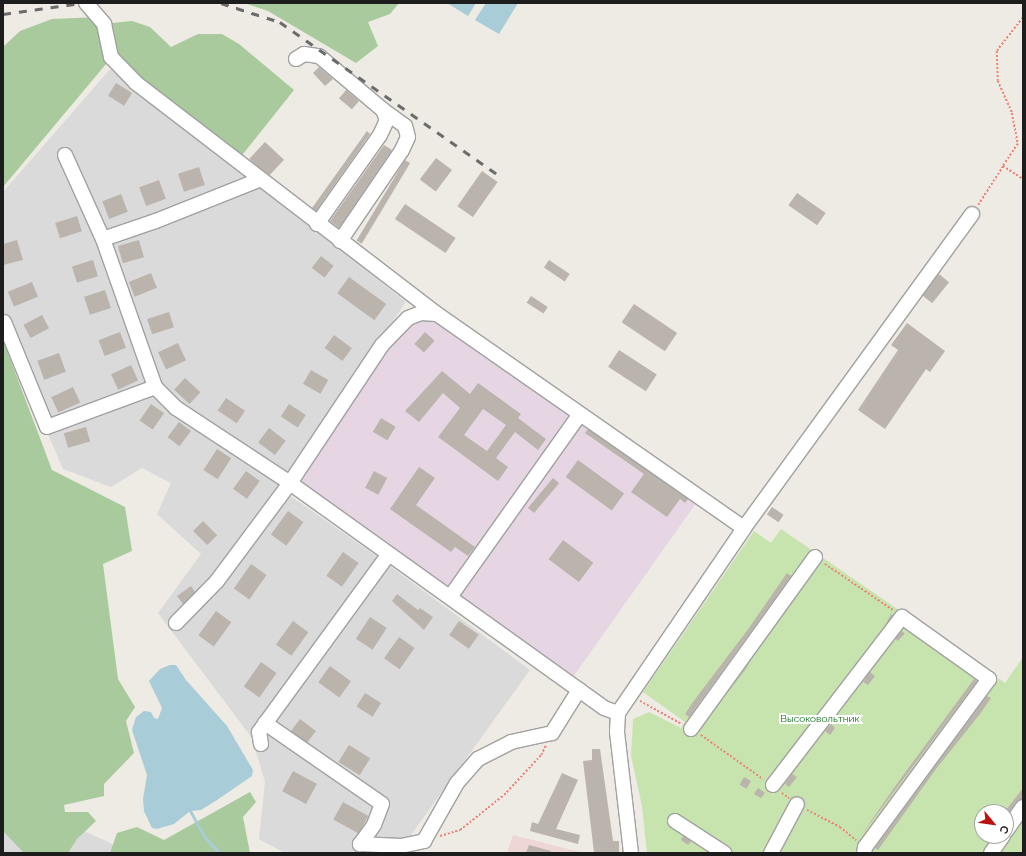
<!DOCTYPE html>
<meta charset="utf-8">
<style>
body{margin:0}
#map{position:relative;width:1026px;height:856px;overflow:hidden;background:#eeeae4;font-family:Raleway,sans-serif}
div>[style]{position:absolute}
.residential>*{inset:0;background:#dbdada}
.commercial>*{inset:0;background:#edd6d4}
.industrial>*{inset:0;background:#e6d6e3}
.grass>*{inset:0;background:#c8e4ae}
.forest>*{inset:0;background:#a9ca9c}
.water>*{inset:0;background:#a8ccd8}
.stream>*{height:2.5px;margin:-1.25px;padding:0 1.25px;transform-origin:1.25px;border-radius:1.25px;background:#a8ccd8}
.building>*{inset:0;background:#bab4ad;transform-origin:0 0}
.path>*{height:1.5px;margin-top:-0.75px;transform-origin:0;background:repeating-linear-gradient(90deg,#ee8274 0 2px,transparent 0 4px)}
.roads{filter:drop-shadow(1px 0 #a1a1a1) drop-shadow(-1px 0 #a1a1a1) drop-shadow(0 1px #a1a1a1) drop-shadow(0 -1px #a1a1a1)}
.minor>*{height:14px;margin:-7px;padding:0 7px;transform-origin:7px;border-radius:7px;background:#fff}
.rail>*{height:2.5px;margin-top:-1.25px;transform-origin:0;background:repeating-linear-gradient(90deg,#6b6b6b 0 8px,transparent 0 16px)}
span{translate:-50% -50%;white-space:nowrap;text-align:center;line-height:1.15;-webkit-text-stroke:4px #fff;paint-order:stroke}
.park-label{font-size:10px;color:#14731d}
.frame{position:absolute;inset:0;border:4px solid #1d1d1d;pointer-events:none}
.north{position:absolute;left:974px;top:804px;width:40px;height:40px;box-sizing:border-box;background:#fff;border:1px solid #a5a5a5;border-radius:50%;rotate:119deg;font-size:11px;font-weight:700;line-height:16px;text-align:center;color:#1d1d1d}
.north::after{content:'';display:block;margin:auto;width:14px;height:18px;background:#bb1210;clip-path:polygon(50% 0,100% 100%,50% 72%,0 100%)}
</style>
<div id="map">
<div class="residential">
<div style="clip-path:polygon(112px 67px,406px 302px,279px 488px,378px 557px,530px 670px,398px 853px,285px 853px,259px 839px,265px 782px,252px 738px,158px 613px,201px 554px,157px 514px,171px 483px,142px 468px,111px 487px,63px 469px,3px 330px,3px 192px)"></div>
<div style="clip-path:polygon(3px 798px,102px 839px,129px 853px,3px 853px)"></div>
</div>
<div class="commercial">
<div style="clip-path:polygon(513px 835px,584px 853px,507px 853px)"></div>
</div>
<div class="industrial">
<div style="clip-path:polygon(416px 319px,437px 319px,697px 502px,573px 677px,296px 479px,390px 344px)"></div>
</div>
<div class="grass">
<div style="clip-path:polygon(evenodd,781px 529px,1005px 683px,1023px 657px,1023px 853px,647px 853px,642px 806px,631px 756px,633px 719px,649px 712px,681px 728px,685px 722px,643px 692px,754px 531px,771px 543px,781px 529px,982px 812px,1006px 812px,1006px 836px,982px 836px,982px 812px)"></div>
</div>
<div class="forest">
<div style="clip-path:polygon(244px 3px,399px 3px,390px 14px,368px 22px,378px 46px,356px 63px,268px 11px)"></div>
<div style="clip-path:polygon(99px 17px,106px 64px,3px 187px,3px 47px,20px 31px,52px 19px)"></div>
<div style="clip-path:polygon(132px 21px,150px 27px,171px 47px,198px 34px,222px 34px,239px 44px,294px 90px,239px 159px,140px 82px,110px 46px,112px 23px)"></div>
<div style="clip-path:polygon(3px 340px,52px 470px,125px 507px,132px 551px,103px 564px,118px 679px,135px 707px,126px 721px,134px 753px,104px 784px,104px 796px,64px 805px,65px 812px,88px 812px,96px 821px,77px 839px,68px 853px,24px 853px,3px 831px)"></div>
<div style="clip-path:polygon(250px 792px,256px 802px,243px 817px,250px 853px,110px 853px,117px 833px,137px 827px,164px 840px)"></div>
</div>
<div class="water">
<div style="clip-path:polygon(447px 3px,476px 3px,468px 16px)"></div>
<div style="clip-path:polygon(486px 3px,518px 3px,499px 34px,475px 20px)"></div>
<div style="clip-path:polygon(170px 665px,176px 665px,186px 680px,227px 726px,253px 770px,252px 776px,217px 800px,201px 810px,190px 811px,174px 824px,157px 829px,152px 828px,144px 811px,143px 799px,147px 775px,132px 730px,136px 717px,144px 711px,151px 712px,154px 718px,158px 719px,162px 708px,149px 681px,160px 669px)"></div>
</div>
<div class="stream">
<div style="left:190px;top:810px;width:31px;rotate:61deg"></div>
<div style="left:205px;top:837px;width:22px;rotate:47deg"></div>
</div>
<div class="building">
<div style="clip-path:polygon(319px 67px,333px 79px,325px 86px,313px 73px)"></div>
<div style="left:116px;top:83px;width:19px;height:15px;rotate:32deg"></div>
<div style="left:346px;top:90px;width:17px;height:11px;rotate:40deg"></div>
<div style="clip-path:polygon(367px 131px,370px 134px,316px 211px,312px 208px)"></div>
<div style="left:265px;top:142px;width:26px;height:23px;rotate:43deg"></div>
<div style="clip-path:polygon(384px 145px,392px 150px,339px 228px,330px 221px)"></div>
<div style="left:436px;top:158px;width:20px;height:27px;rotate:37deg"></div>
<div style="left:405px;top:160px;width:6px;height:94px;rotate:31deg"></div>
<div style="left:199px;top:167px;width:19px;height:22px;rotate:72deg"></div>
<div style="left:482px;top:171px;width:19px;height:43px;rotate:35deg"></div>
<div style="left:159px;top:180px;width:20px;height:21px;rotate:70deg"></div>
<div style="left:797px;top:193px;width:35px;height:15px;rotate:35deg"></div>
<div style="left:121px;top:194px;width:19px;height:20px;rotate:69deg"></div>
<div style="left:405px;top:204px;width:61px;height:18px;rotate:34deg"></div>
<div style="left:77px;top:216px;width:16px;height:23px;rotate:72deg"></div>
<div style="clip-path:polygon(17px 240px,23px 260px,3px 265px,3px 244px)"></div>
<div style="left:139px;top:240px;width:18px;height:22px;rotate:74deg"></div>
<div style="left:321px;top:256px;width:16px;height:15px;rotate:38deg"></div>
<div style="left:93px;top:260px;width:17px;height:22px;rotate:73deg"></div>
<div style="left:549px;top:260px;width:25px;height:9px;rotate:34deg"></div>
<div style="left:151px;top:273px;width:16px;height:24px;rotate:68deg"></div>
<div style="left:939px;top:274px;width:13px;height:27px;rotate:39deg"></div>
<div style="left:349px;top:277px;width:46px;height:20px;rotate:36deg"></div>
<div style="left:32px;top:282px;width:16px;height:26px;rotate:68deg"></div>
<div style="left:105px;top:290px;width:19px;height:22px;rotate:72deg"></div>
<div style="left:531px;top:296px;width:20px;height:8px;rotate:33deg"></div>
<div style="left:634px;top:304px;width:52px;height:22px;rotate:34deg"></div>
<div style="left:169px;top:312px;width:16px;height:23px;rotate:72deg"></div>
<div style="left:42px;top:315px;width:15px;height:21px;rotate:62deg"></div>
<div style="clip-path:polygon(907px 323px,945px 351px,930px 372px,926px 369px,885px 429px,858px 410px,898px 350px,891px 345px)"></div>
<div style="left:120px;top:332px;width:17px;height:23px;rotate:69deg"></div>
<div style="left:425px;top:332px;width:13px;height:16px;rotate:42deg"></div>
<div style="left:334px;top:335px;width:22px;height:16px;rotate:36deg"></div>
<div style="left:178px;top:343px;width:19px;height:22px;rotate:65deg"></div>
<div style="left:619px;top:350px;width:45px;height:20px;rotate:33deg"></div>
<div style="left:59px;top:353px;width:20px;height:23px;rotate:70deg"></div>
<div style="left:131px;top:365px;width:17px;height:22px;rotate:65deg"></div>
<div style="left:311px;top:370px;width:20px;height:16px;rotate:30deg"></div>
<div style="clip-path:polygon(evenodd,442px 371px,470px 394px,478px 383px,521px 414px,518px 418px,546px 439px,538px 450px,515px 432px,496px 458px,508px 467px,498px 481px,438px 437px,460px 408px,443px 393px,419px 422px,405px 411px,442px 371px,483px 409px,506px 425px,487px 451px,464px 435px,483px 409px)"></div>
<div style="left:185px;top:378px;width:21px;height:16px;rotate:43deg"></div>
<div style="left:73px;top:387px;width:17px;height:24px;rotate:65deg"></div>
<div style="left:226px;top:398px;width:23px;height:15px;rotate:34deg"></div>
<div style="left:151px;top:404px;width:16px;height:20px;rotate:35deg"></div>
<div style="left:289px;top:404px;width:20px;height:15px;rotate:33deg"></div>
<div style="left:381px;top:418px;width:17px;height:16px;rotate:31deg"></div>
<div style="left:179px;top:422px;width:15px;height:19px;rotate:37deg"></div>
<div style="left:86px;top:427px;width:15px;height:23px;rotate:74deg"></div>
<div style="left:269px;top:428px;width:21px;height:18px;rotate:37deg"></div>
<div style="clip-path:polygon(588px 429px,688px 499px,685px 503px,680px 499px,667px 517px,631px 492px,644px 474px,585px 433px)"></div>
<div style="left:217px;top:449px;width:17px;height:25px;rotate:33deg"></div>
<div style="left:578px;top:460px;width:57px;height:21px;rotate:36deg"></div>
<div style="clip-path:polygon(419px 467px,435px 478px,416px 505px,475px 547px,468px 556px,455px 547px,451px 552px,390px 509px)"></div>
<div style="left:246px;top:471px;width:17px;height:22px;rotate:36deg"></div>
<div style="left:374px;top:471px;width:15px;height:19px;rotate:28deg"></div>
<div style="left:553px;top:478px;width:8px;height:39px;rotate:40deg"></div>
<div style="left:772px;top:507px;width:14px;height:9px;rotate:34deg"></div>
<div style="left:288px;top:511px;width:19px;height:29px;rotate:36deg"></div>
<div style="left:203px;top:521px;width:20px;height:14px;rotate:45deg"></div>
<div style="left:563px;top:540px;width:38px;height:24px;rotate:37deg"></div>
<div style="left:343px;top:552px;width:19px;height:29px;rotate:35deg"></div>
<div style="left:251px;top:564px;width:19px;height:30px;rotate:35deg"></div>
<div style="clip-path:polygon(787px 573px,791px 576px,689px 717px,685px 714px,693px 702px,749px 628px)"></div>
<div style="clip-path:polygon(191px 586px,195px 592px,183px 604px,177px 596px)"></div>
<div style="clip-path:polygon(397px 594px,418px 610px,420px 608px,433px 617px,424px 630px,392px 601px)"></div>
<div style="left:216px;top:611px;width:19px;height:30px;rotate:36deg"></div>
<div style="left:891px;top:614px;width:2px;height:23px;rotate:27deg"></div>
<div style="left:370px;top:617px;width:20px;height:26px;rotate:33deg"></div>
<div style="left:293px;top:621px;width:19px;height:29px;rotate:36deg"></div>
<div style="left:459px;top:621px;width:24px;height:17px;rotate:35deg"></div>
<div style="left:902px;top:631px;width:4px;height:10px;rotate:45deg"></div>
<div style="left:399px;top:637px;width:19px;height:26px;rotate:35deg"></div>
<div style="left:261px;top:662px;width:19px;height:30px;rotate:35deg"></div>
<div style="clip-path:polygon(750px 662px,746px 669px,727px 694px)"></div>
<div style="left:330px;top:666px;width:26px;height:20px;rotate:36deg"></div>
<div style="clip-path:polygon(870px 672px,875px 676px,868px 685px,863px 682px)"></div>
<div style="clip-path:polygon(974px 679px,977px 681px,860px 837px,896px 785px)"></div>
<div style="left:365px;top:693px;width:19px;height:16px;rotate:32deg"></div>
<div style="clip-path:polygon(987px 696px,991px 698px,980px 714px,936px 769px,878px 850px,875px 848px)"></div>
<div style="left:300px;top:719px;width:20px;height:15px;rotate:37deg"></div>
<div style="clip-path:polygon(831px 724px,835px 728px,830px 735px,825px 731px)"></div>
<div style="left:349px;top:745px;width:25px;height:20px;rotate:32deg"></div>
<div style="clip-path:polygon(592px 749px,600px 749px,613px 841px,619px 841px,619px 853px,594px 852px,583px 761px,592px 760px)"></div>
<div style="left:293px;top:771px;width:27px;height:23px;rotate:28deg"></div>
<div style="clip-path:polygon(562px 773px,578px 780px,556px 829px,580px 835px,578px 844px,530px 831px,532px 822px,538px 824px)"></div>
<div style="clip-path:polygon(792px 774px,797px 777px,789px 787px,785px 784px)"></div>
<div style="left:744px;top:777px;width:8px;height:9px;rotate:30deg"></div>
<div style="clip-path:polygon(758px 788px,765px 793px,761px 798px,754px 794px)"></div>
<div style="clip-path:polygon(1023px 788px,1023px 799px,1016px 802px,1009px 812px,1006px 810px)"></div>
<div style="left:343px;top:802px;width:29px;height:20px;rotate:29deg"></div>
<div style="clip-path:polygon(683px 836px,691px 841px,688px 845px,681px 840px)"></div>
<div style="clip-path:polygon(529px 845px,551px 851px,551px 853px,526px 853px)"></div>
</div>
<div class="path">
<div style="left:1023px;top:18px;width:42px;rotate:128.2deg"></div>
<div style="left:997px;top:51px;width:30px;rotate:88deg"></div>
<div style="left:998px;top:81px;width:35px;rotate:66deg"></div>
<div style="left:1012px;top:113px;width:32px;rotate:79deg"></div>
<div style="left:1018px;top:144px;width:27px;rotate:124deg"></div>
<div style="left:1003px;top:166px;width:24px;rotate:33deg"></div>
<div style="left:978px;top:205px;width:46px;rotate:-57.3deg"></div>
<div style="left:825px;top:564px;width:82px;rotate:34.1deg"></div>
<div style="left:640px;top:701px;width:48px;rotate:28.7deg"></div>
<div style="left:701px;top:735px;width:76px;rotate:35.4deg"></div>
<div style="left:782px;top:793px;width:9px;rotate:36deg"></div>
<div style="left:807px;top:810px;width:37px;rotate:27deg"></div>
<div style="left:840px;top:827px;width:21px;rotate:39deg"></div>
<div style="left:440px;top:836px;width:21px;rotate:-17deg"></div>
<div style="left:460px;top:830px;width:56px;rotate:-38.5deg"></div>
<div style="left:504px;top:795px;width:54px;rotate:-47.2deg"></div>
<div style="left:541px;top:755px;width:11px;rotate:-63deg"></div>
</div>
<div class="roads">
<div class="minor">
<div style="left:86px;top:3px;width:28px;rotate:49deg"></div>
<div style="left:104px;top:24px;width:34px;rotate:78deg"></div>
<div style="left:111px;top:57px;width:36px;rotate:46deg"></div>
<div style="left:136px;top:83px;width:379px;rotate:37.5deg"></div>
<div style="left:437px;top:314px;width:374px;rotate:34.9deg"></div>
<div style="left:296px;top:59px;width:9px;rotate:-32deg"></div>
<div style="left:304px;top:54px;width:15px;rotate:8deg"></div>
<div style="left:319px;top:56px;width:84px;rotate:40.2deg"></div>
<div style="left:383px;top:110px;width:11px;rotate:68deg"></div>
<div style="left:387px;top:120px;width:17px;rotate:115deg"></div>
<div style="left:380px;top:135px;width:109px;rotate:125.3deg"></div>
<div style="left:65px;top:155px;width:92px;rotate:65.7deg"></div>
<div style="left:103px;top:239px;width:157px;rotate:70.6deg"></div>
<div style="left:155px;top:387px;width:30px;rotate:45deg"></div>
<div style="left:176px;top:408px;width:136px;rotate:33.3deg"></div>
<div style="left:290px;top:483px;width:386px;rotate:35.6deg"></div>
<div style="left:604px;top:708px;width:15px;rotate:20deg"></div>
<div style="left:103px;top:239px;width:56px;rotate:-18.8deg"></div>
<div style="left:156px;top:221px;width:111px;rotate:-21.7deg"></div>
<div style="left:340px;top:241px;width:110px;rotate:-55.7deg"></div>
<div style="left:402px;top:150px;width:14px;rotate:-65deg"></div>
<div style="left:408px;top:137px;width:11px;rotate:-105deg"></div>
<div style="left:405px;top:126px;width:27px;rotate:-144deg"></div>
<div style="left:4px;top:322px;width:113px;rotate:67.7deg"></div>
<div style="left:47px;top:427px;width:115px;rotate:-20.3deg"></div>
<div style="left:450px;top:597px;width:224px;rotate:-54.6deg"></div>
<div style="left:176px;top:623px;width:59px;rotate:-45.7deg"></div>
<div style="left:217px;top:581px;width:122px;rotate:-53.3deg"></div>
<div style="left:290px;top:483px;width:166px;rotate:-56.3deg"></div>
<div style="left:382px;top:345px;width:37px;rotate:-46deg"></div>
<div style="left:408px;top:318px;width:14px;rotate:-21deg"></div>
<div style="left:421px;top:313px;width:16px;rotate:4deg"></div>
<div style="left:265px;top:723px;width:142px;rotate:34.7deg"></div>
<div style="left:382px;top:804px;width:22px;rotate:111deg"></div>
<div style="left:374px;top:825px;width:24px;rotate:126deg"></div>
<div style="left:360px;top:844px;width:41px;rotate:2.8deg"></div>
<div style="left:401px;top:846px;width:24px;rotate:-12deg"></div>
<div style="left:424px;top:841px;width:67px;rotate:-60.4deg"></div>
<div style="left:457px;top:783px;width:32px;rotate:-49deg"></div>
<div style="left:478px;top:759px;width:37px;rotate:-27deg"></div>
<div style="left:511px;top:742px;width:42px;rotate:-12.4deg"></div>
<div style="left:552px;top:733px;width:51px;rotate:-57.9deg"></div>
<div style="left:691px;top:729px;width:212px;rotate:-54.2deg"></div>
<div style="left:261px;top:744px;width:12px;rotate:-99deg"></div>
<div style="left:259px;top:732px;width:219px;rotate:-53.9deg"></div>
<div style="left:773px;top:785px;width:212px;rotate:-52.5deg"></div>
<div style="left:902px;top:617px;width:107px;rotate:35.5deg"></div>
<div style="left:989px;top:679px;width:209px;rotate:126.4deg"></div>
<div style="left:865px;top:847px;width:6px;rotate:99deg"></div>
<div style="left:675px;top:821px;width:59px;rotate:33.1deg"></div>
<div style="left:1006px;top:831px;width:29px;rotate:-55deg"></div>
<div style="left:631px;top:853px;width:122px;rotate:-96.6deg"></div>
<div style="left:617px;top:732px;width:19px;rotate:-87deg"></div>
<div style="left:618px;top:713px;width:224px;rotate:-55.7deg"></div>
<div style="left:744px;top:528px;width:388px;rotate:-54deg"></div>
<div style="left:771px;top:853px;width:55px;rotate:-62deg"></div>
<div style="left:991px;top:853px;width:21px;rotate:-55deg"></div>
</div>
</div>
<div class="rail">
<div style="left:221px;top:3px;width:62px;rotate:17.9deg"></div>
<div style="left:280px;top:22px;width:265px;rotate:35deg"></div>
<div style="left:3px;top:14px;width:79px;rotate:-8deg"></div>
</div>
<div class="park-label">
<span style="left:820px;top:719px">Высоковольтник</span>
</div>
<div class="frame"></div>
<div class="north">С</div>
</div>
